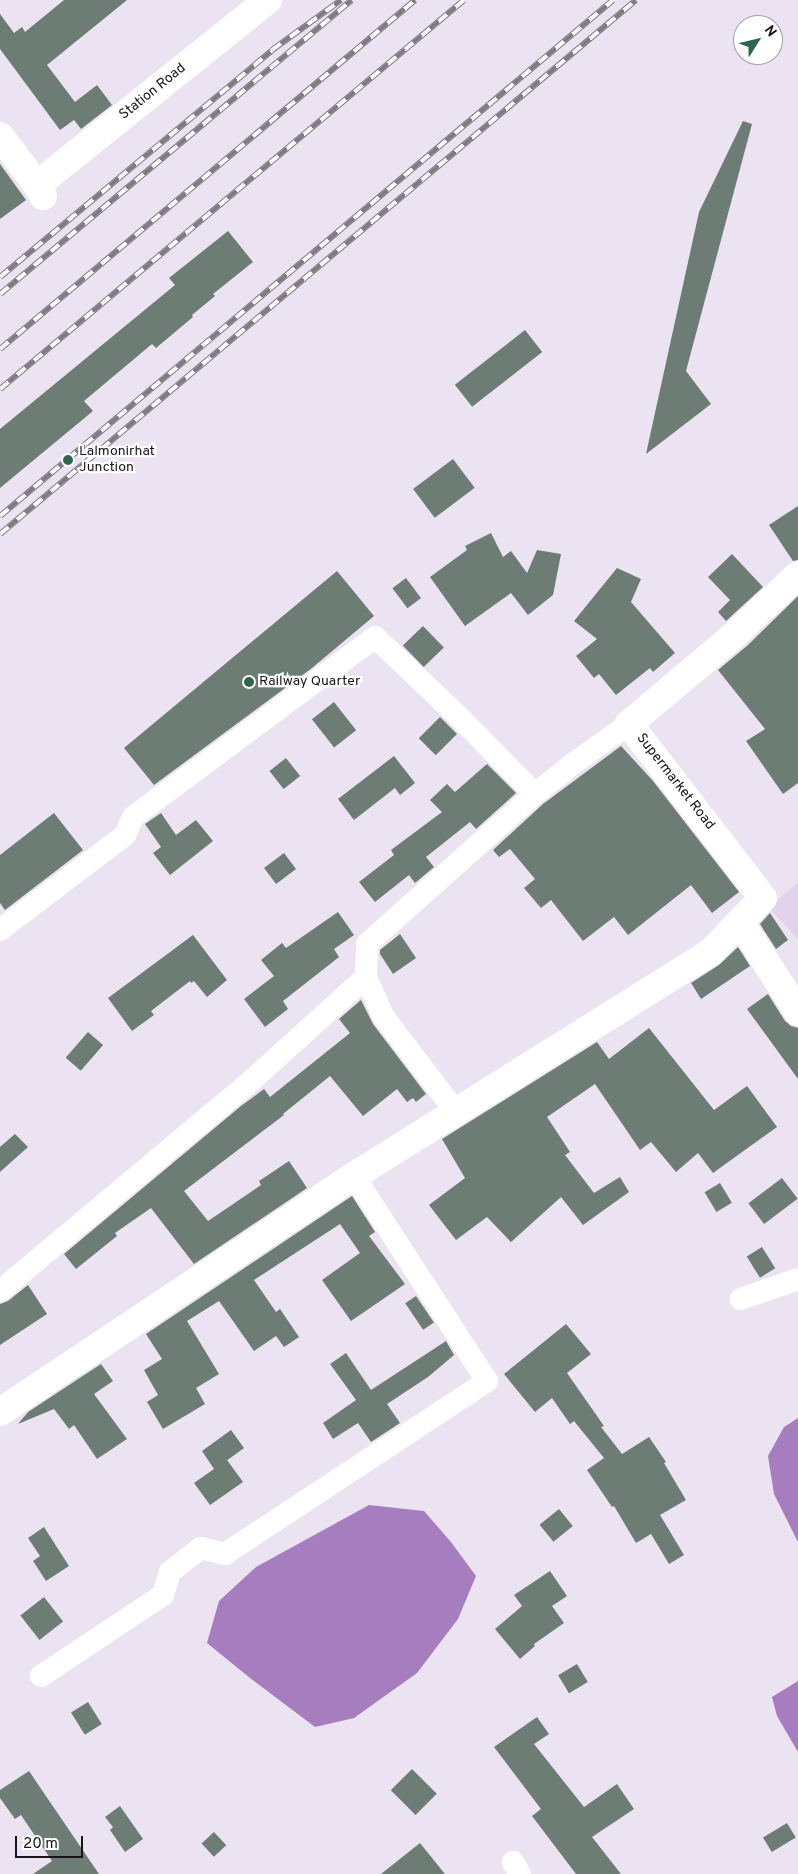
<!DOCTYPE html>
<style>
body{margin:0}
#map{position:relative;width:798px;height:1874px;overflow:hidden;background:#ece3f2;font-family:Overpass,sans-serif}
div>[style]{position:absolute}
.built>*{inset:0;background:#e1d4ea}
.water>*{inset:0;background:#a67dbe}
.building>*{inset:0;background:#6d7c74;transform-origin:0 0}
.minor>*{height:22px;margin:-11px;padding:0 11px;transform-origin:11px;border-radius:11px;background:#fff}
.tertiary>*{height:28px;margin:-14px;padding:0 14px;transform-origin:14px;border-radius:14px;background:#fff}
.secondary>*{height:28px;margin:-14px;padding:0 14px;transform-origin:14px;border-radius:14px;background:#fff}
.rail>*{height:5.5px;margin-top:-2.75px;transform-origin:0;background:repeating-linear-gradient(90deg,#fff 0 11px,#807a84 0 22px);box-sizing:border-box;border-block:1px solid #807a84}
.dots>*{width:14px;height:14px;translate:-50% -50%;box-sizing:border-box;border:2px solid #fff;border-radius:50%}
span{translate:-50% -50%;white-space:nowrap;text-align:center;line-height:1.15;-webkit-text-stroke:4.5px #fff;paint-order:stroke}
.street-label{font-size:14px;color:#18151a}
.poi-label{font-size:14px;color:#18151a}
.left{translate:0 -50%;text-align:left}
.north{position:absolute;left:733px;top:15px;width:50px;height:50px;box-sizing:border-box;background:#fff;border:1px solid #a3a1a3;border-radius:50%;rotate:54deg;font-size:14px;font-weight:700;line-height:20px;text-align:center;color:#18151a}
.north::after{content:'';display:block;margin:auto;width:18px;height:22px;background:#30664d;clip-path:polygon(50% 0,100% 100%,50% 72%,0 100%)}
.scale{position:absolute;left:15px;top:1836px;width:68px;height:22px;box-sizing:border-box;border:2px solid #18151a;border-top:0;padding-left:6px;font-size:15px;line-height:18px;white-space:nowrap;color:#18151a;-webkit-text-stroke:4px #fff;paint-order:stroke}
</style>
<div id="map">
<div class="built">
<div style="clip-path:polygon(798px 882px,798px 939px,769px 908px)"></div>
</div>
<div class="water">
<div style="clip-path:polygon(798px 1418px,798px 1542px,774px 1494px,768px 1456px,784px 1427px)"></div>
<div style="clip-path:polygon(369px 1505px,424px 1511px,451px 1542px,476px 1576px,458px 1619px,417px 1673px,354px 1718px,315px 1727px,250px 1678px,207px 1643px,219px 1601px,256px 1567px)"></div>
<div style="clip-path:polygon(798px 1681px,798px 1752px,777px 1716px,772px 1697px)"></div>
</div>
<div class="building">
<div style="clip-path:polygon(64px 0,127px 0,47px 65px,75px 102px,97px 85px,112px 105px,81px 129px,74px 120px,60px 130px,0 49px,0 14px,14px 33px,22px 27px,25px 32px)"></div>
<div style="clip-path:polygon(743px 121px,752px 124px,686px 371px,711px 404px,646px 454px,699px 212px)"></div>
<div style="clip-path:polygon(0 164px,26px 200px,0 219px)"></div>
<div style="clip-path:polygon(228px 231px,253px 262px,213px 294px,215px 296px,192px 315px,193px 317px,156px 348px,152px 344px,84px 401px,93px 411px,0 488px,0 429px,175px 285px,169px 278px)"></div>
<div style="left:525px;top:330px;width:28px;height:89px;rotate:52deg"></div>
<div style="left:453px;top:459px;width:36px;height:50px;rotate:53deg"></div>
<div style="clip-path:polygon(798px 506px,798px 560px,793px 561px,769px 525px)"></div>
<div style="clip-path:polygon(491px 533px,503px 557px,511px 551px,527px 573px,537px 550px,561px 554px,553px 595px,528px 615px,511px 593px,465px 626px,430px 577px,467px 550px,465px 546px)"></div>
<div style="clip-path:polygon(732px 554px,763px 587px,726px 621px,718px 612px,730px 600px,708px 577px)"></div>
<div style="clip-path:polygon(617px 568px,641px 579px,631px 602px,675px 653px,653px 672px,650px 668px,616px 695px,599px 674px,594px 678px,576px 656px,597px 639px,574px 621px)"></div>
<div style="clip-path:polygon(337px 571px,374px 616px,312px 668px,154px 785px,124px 748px)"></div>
<div style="left:406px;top:578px;width:25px;height:17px;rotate:53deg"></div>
<div style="clip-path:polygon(798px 596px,798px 783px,783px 794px,746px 741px,765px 729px,718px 670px,748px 645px)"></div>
<div style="left:423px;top:626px;width:30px;height:28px;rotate:46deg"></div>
<div style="left:334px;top:702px;width:36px;height:28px;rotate:52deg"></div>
<div style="left:440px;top:717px;width:24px;height:30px;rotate:45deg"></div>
<div style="clip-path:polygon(621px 746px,653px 781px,739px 892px,712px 913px,691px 885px,628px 935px,614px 917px,583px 941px,551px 900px,541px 908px,524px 888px,535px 879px,510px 849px,499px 857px,493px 850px,543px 804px)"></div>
<div style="clip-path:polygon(394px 756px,415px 783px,400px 795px,395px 788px,354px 820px,338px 799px)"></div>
<div style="left:286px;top:758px;width:23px;height:21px;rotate:52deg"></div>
<div style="clip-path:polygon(487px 764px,516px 793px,476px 829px,470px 822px,426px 857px,434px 867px,415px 883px,409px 875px,375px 902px,359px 882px,394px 855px,391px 850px,442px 812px,430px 800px,447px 784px,455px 792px)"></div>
<div style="clip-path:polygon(54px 813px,83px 850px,5px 910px,0 903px,0 855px)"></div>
<div style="clip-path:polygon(161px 813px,176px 835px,196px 820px,213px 841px,170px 875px,153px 853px,161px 847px,145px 824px)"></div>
<div style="left:284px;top:853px;width:20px;height:25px;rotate:53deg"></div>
<div style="clip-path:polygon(338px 912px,354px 935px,334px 949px,339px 957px,283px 1001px,288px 1009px,265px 1027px,244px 999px,274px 976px,261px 960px,282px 943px,286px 948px)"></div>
<div style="clip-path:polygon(770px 913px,788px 940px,776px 949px,760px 924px)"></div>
<div style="clip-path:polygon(400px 934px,416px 958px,393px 974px,380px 954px,380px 950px)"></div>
<div style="clip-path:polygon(193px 935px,227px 980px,207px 997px,194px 981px,191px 983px,190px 981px,151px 1011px,154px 1015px,132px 1031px,108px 998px)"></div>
<div style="clip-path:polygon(738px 947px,750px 966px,701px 999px,691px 983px,719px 965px)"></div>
<div style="clip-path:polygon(768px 994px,785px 1021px,791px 1026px,798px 1028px,798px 1079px,747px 1009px)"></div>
<div style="clip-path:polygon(361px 1000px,373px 1024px,426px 1094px,416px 1102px,413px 1098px,407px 1102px,397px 1089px,363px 1116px,330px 1076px,283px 1114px,284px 1115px,184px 1191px,208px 1221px,261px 1185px,259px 1181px,289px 1161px,307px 1188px,194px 1264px,151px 1208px,115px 1233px,117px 1236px,76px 1269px,64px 1254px,241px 1106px,264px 1089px,270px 1097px,350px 1033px,339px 1019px)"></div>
<div style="clip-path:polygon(649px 1028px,714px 1110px,747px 1086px,777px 1127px,713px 1173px,698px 1153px,676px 1172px,651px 1142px,640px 1150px,595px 1084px,547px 1117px,570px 1152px,565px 1155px,594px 1193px,620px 1177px,629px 1192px,583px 1225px,561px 1197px,511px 1242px,487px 1217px,456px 1240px,429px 1205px,465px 1178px,442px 1139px,597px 1042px,609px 1059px)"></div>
<div style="left:88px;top:1032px;width:20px;height:34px;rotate:41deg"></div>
<div style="clip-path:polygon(15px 1134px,28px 1147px,0 1172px,0 1147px)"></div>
<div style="left:782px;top:1178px;width:26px;height:42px;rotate:53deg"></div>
<div style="left:720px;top:1183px;width:23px;height:18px;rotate:59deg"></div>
<div style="clip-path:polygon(352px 1196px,375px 1232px,369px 1236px,405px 1284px,351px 1321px,322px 1280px,360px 1253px,340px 1224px,254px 1280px,276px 1312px,280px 1309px,299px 1337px,284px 1347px,276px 1336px,254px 1351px,219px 1301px,187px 1321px,219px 1374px,196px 1388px,205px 1404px,163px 1429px,147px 1402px,158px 1395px,144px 1370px,162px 1359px,146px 1334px)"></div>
<div style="left:762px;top:1247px;width:25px;height:18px;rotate:58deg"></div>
<div style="clip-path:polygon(28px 1285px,47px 1314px,0 1345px,0 1304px,8px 1301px)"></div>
<div style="left:416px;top:1296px;width:32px;height:13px;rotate:56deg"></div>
<div style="clip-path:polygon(566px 1324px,591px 1354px,567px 1373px,604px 1426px,601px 1427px,622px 1454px,649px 1437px,666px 1462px,664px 1463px,686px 1500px,660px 1515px,684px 1555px,669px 1564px,651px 1534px,636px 1543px,614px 1506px,612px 1507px,587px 1470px,604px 1458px,574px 1421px,570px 1424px,552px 1398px,535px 1412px,504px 1374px)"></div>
<div style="clip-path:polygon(446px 1341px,454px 1355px,428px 1377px,387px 1404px,400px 1423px,371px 1442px,358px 1423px,333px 1439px,323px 1423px,356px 1400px,330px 1364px,346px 1353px,371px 1390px)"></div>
<div style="clip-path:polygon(101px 1364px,113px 1381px,94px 1394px,127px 1439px,97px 1459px,74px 1425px,69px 1429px,54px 1409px,18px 1424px,28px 1412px)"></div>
<div style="clip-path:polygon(231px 1430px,244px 1448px,218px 1467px,227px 1460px,243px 1482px,210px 1505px,194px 1483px,214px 1469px,202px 1451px)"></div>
<div style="left:559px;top:1509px;width:22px;height:25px;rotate:51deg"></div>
<div style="clip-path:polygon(44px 1527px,69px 1566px,46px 1581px,33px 1561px,40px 1556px,28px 1538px)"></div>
<div style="clip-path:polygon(550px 1571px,567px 1596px,552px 1606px,564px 1623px,534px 1644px,535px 1646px,520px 1659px,495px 1629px,522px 1606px,514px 1595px)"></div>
<div style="left:44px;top:1597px;width:31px;height:30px;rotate:52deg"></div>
<div style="left:577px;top:1664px;width:21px;height:22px;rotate:59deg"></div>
<div style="left:88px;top:1702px;width:26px;height:20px;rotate:58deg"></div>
<div style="clip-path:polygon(537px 1717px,549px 1734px,534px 1744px,584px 1807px,617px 1784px,634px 1809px,592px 1837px,621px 1874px,576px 1874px,532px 1816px,541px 1809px,494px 1747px)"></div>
<div style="left:412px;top:1769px;width:35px;height:30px;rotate:45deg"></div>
<div style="clip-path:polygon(29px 1771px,50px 1802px,99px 1874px,33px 1874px,52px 1861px,21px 1815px,15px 1819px,0 1798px,0 1790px)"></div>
<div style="clip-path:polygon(120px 1806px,143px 1839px,125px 1852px,110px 1830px,113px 1827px,105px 1817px)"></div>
<div style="left:787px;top:1823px;width:17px;height:28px;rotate:59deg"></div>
<div style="left:214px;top:1832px;width:18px;height:17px;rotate:47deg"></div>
<div style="clip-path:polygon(420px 1843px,445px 1874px,381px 1874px)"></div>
</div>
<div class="minor">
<div style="left:0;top:930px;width:157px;rotate:-37.2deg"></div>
<div style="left:125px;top:835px;width:20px;rotate:-66deg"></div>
<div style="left:133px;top:817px;width:302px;rotate:-36.6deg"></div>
<div style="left:375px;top:637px;width:119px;rotate:43.6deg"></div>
<div style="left:461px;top:719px;width:105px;rotate:45.4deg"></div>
<div style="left:366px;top:977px;width:43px;rotate:66.4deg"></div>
<div style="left:383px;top:1016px;width:122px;rotate:52.7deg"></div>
<div style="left:0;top:1291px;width:327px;rotate:-39.9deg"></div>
<div style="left:251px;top:1081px;width:155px;rotate:-42.1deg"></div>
<div style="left:366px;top:977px;width:33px;rotate:-88deg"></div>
<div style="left:367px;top:944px;width:225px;rotate:-41.8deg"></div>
<div style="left:535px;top:794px;width:50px;rotate:-38.5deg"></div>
<div style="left:574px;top:763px;width:67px;rotate:-35.3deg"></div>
<div style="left:741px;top:1299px;width:60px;rotate:-19.3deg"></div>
<div style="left:41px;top:1676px;width:146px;rotate:-33.6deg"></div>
<div style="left:163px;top:1595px;width:24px;rotate:-73deg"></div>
<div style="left:170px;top:1572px;width:39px;rotate:-38deg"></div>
<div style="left:201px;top:1548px;width:25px;rotate:14deg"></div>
<div style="left:225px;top:1554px;width:314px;rotate:-33.4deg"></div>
<div style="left:487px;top:1381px;width:244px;rotate:-123deg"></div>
<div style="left:513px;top:1862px;width:14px;rotate:60deg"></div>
</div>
<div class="tertiary">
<div style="left:43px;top:196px;width:13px;rotate:-119deg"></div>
<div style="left:37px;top:185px;width:296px;rotate:-38.7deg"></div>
<div style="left:740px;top:922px;width:107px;rotate:57.2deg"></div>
</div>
<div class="secondary">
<div style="left:0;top:136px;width:61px;rotate:52.9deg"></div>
<div style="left:0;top:1412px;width:425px;rotate:-33.7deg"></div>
<div style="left:354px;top:1176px;width:421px;rotate:-32.1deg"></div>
<div style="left:711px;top:952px;width:75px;rotate:-46.1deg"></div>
<div style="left:763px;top:898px;width:220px;rotate:-127.6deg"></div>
<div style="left:629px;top:724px;width:133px;rotate:-40.1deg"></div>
<div style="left:731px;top:638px;width:92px;rotate:-43.2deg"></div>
</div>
<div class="rail">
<div style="left:0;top:277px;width:354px;rotate:-39.8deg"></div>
<div style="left:272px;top:50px;width:85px;rotate:-35.9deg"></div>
<div style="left:0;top:294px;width:458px;rotate:-39.9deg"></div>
<div style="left:0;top:349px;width:542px;rotate:-40.06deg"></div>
<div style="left:0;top:389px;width:605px;rotate:-39.98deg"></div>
<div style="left:0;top:516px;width:801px;rotate:-40.09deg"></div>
<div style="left:0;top:534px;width:830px;rotate:-40.02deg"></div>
</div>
<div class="dots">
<div style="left:68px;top:460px;background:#30664d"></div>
<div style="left:249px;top:682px;background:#30664d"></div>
</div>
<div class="street-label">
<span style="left:153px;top:92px;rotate:-39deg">Station Road</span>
<span style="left:675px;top:782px;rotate:52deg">Supermarket Road</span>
</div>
<div class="poi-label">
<span class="left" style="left:79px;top:460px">Lalmonirhat<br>Junction</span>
<span class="left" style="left:259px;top:682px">Railway Quarter</span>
</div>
<div class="north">N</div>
<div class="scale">20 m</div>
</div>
